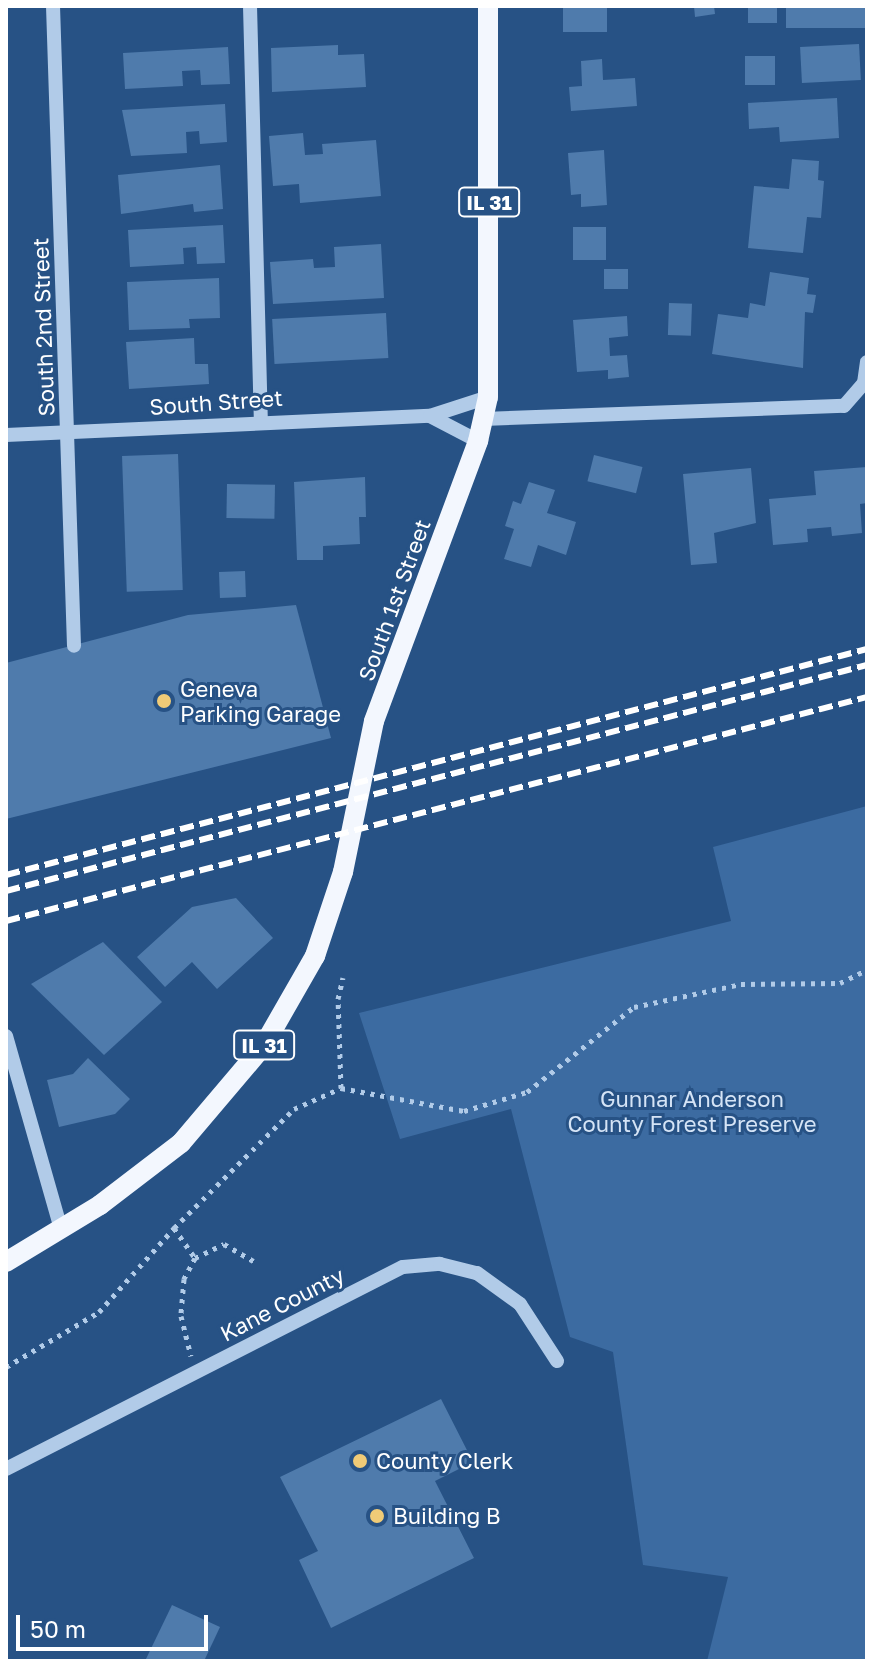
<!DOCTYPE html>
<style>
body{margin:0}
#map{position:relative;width:873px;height:1667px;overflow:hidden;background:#275285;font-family:"Golos Text",sans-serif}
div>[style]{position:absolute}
.green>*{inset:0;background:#3c6ba1}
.building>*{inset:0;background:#4f7bac;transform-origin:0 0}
.path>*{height:5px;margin-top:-2.5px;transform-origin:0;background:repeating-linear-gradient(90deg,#b1cbe8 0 4px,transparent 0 10px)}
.minor>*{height:14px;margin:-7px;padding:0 7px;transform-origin:7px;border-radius:7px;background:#b1cbe8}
.major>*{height:20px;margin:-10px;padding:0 10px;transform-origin:10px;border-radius:10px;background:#f3f7fe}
.rail>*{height:6px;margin-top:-3px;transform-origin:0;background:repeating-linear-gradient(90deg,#fff 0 14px,transparent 0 20px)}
.dots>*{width:22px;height:22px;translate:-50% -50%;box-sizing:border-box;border:4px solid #275285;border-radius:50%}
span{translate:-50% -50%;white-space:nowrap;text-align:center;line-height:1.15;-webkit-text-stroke:6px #275285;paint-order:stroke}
.shield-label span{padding:2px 6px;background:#275285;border:2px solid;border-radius:6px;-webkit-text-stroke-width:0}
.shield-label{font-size:20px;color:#fff;font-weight:700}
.street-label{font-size:22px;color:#fff}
.poi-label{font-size:22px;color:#fff}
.left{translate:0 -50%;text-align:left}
.park-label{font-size:22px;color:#d5e4f6}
.frame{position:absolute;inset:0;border:8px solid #fff;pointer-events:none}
.scale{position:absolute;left:16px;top:1615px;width:192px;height:36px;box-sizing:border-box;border:4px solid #fff;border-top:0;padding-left:10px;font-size:24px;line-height:28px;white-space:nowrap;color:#fff;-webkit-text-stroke:6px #275285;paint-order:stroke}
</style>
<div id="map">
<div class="green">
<div style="clip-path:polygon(867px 806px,867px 1661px,707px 1661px,728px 1577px,643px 1565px,613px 1352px,570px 1337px,511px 1109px,400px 1139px,359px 1013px,731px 921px,713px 847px)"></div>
</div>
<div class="building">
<div style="left:563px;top:6px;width:44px;height:26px"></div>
<div style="clip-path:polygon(694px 6px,714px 6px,715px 14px,695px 17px)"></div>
<div style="left:748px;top:6px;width:29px;height:17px"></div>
<div style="left:786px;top:6px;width:81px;height:22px"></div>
<div style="left:859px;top:44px;width:36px;height:59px;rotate:87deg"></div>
<div style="clip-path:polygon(338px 45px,338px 55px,364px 54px,366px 87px,272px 92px,271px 48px)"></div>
<div style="clip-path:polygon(228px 47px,230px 84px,201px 85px,200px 70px,182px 71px,183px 86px,125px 89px,123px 53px)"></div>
<div style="left:745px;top:56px;width:30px;height:29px"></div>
<div style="clip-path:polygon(602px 59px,603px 80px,635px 78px,637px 106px,571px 111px,569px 87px,582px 86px,581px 61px)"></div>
<div style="clip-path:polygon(837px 98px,839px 138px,780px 142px,779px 127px,749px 129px,748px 103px)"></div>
<div style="clip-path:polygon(225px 104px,227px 142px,200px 144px,199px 131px,186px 132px,187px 153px,131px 156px,122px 110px)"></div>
<div style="clip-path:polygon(303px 133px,305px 155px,323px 154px,322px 144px,376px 140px,381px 196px,300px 203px,299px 184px,273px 186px,269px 136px)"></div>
<div style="clip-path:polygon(604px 150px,607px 205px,581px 207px,581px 194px,571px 195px,568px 153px)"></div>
<div style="clip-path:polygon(792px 159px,819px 161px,818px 180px,824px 181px,821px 218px,807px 217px,803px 253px,748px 248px,754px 186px,789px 189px)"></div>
<div style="clip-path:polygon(220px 165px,223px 209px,194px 212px,193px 204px,121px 214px,118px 175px)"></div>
<div style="clip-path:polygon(223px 225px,225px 263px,197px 264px,196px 247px,183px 248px,184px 264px,130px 267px,128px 230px)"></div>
<div style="left:573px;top:227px;width:33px;height:33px"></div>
<div style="clip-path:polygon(381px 244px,384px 298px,273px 304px,270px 262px,313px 259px,314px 268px,335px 267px,334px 247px)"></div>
<div style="left:628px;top:269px;width:20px;height:24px;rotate:90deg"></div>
<div style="clip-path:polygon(770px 272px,809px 278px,807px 294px,816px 295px,813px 313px,805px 312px,803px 368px,712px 354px,718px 314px,748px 318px,750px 303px,765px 306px)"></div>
<div style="clip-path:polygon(219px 278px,220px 318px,189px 319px,190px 328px,129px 330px,127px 282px)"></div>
<div style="left:669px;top:303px;width:23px;height:32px;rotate:2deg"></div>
<div style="left:386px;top:313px;width:45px;height:114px;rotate:87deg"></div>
<div style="clip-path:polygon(627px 316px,628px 336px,609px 338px,610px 356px,627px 355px,629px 377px,608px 379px,608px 370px,577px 372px,573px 320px)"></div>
<div style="clip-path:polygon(194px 338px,195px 364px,208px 364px,209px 384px,129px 389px,126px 342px)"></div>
<div style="left:178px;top:454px;width:136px;height:56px;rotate:88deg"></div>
<div style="left:594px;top:455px;width:50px;height:27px;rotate:14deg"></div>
<div style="clip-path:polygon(867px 467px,867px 503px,860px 504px,862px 533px,832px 536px,831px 527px,807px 529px,808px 542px,773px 545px,769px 499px,816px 495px,814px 471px)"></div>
<div style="clip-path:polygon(751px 468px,756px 523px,714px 533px,717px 563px,691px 565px,683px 474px)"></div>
<div style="clip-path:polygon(365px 477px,366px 517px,359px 517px,360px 544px,323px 546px,323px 560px,297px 560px,294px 482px)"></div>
<div style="clip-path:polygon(529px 482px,555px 490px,547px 513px,576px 522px,566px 555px,538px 545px,531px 567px,504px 559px,514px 529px,505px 526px,513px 501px,521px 504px)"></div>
<div style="left:227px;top:484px;width:48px;height:34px;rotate:1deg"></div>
<div style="left:245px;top:571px;width:26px;height:26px;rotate:88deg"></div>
<div style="clip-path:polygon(296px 605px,331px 738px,6px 819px,6px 663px,188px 615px)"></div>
<div style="clip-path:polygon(236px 898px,273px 938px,217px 989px,192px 962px,165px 987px,137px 957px,192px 907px)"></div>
<div style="clip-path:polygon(103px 942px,162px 1002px,104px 1055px,31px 984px)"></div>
<div style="clip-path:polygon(88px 1058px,130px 1099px,115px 1114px,59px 1127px,47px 1080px,73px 1074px)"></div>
<div style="clip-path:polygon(441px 1399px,473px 1462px,435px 1481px,474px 1558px,331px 1628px,299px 1560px,318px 1551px,280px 1477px)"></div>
<div style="clip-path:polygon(172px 1605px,220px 1627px,204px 1661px,145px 1661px)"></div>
</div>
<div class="path">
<div style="left:341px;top:1088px;width:89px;rotate:-91.9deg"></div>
<div style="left:338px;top:999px;width:22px;rotate:-77deg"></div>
<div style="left:174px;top:1228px;width:37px;rotate:55deg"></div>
<div style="left:195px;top:1258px;width:24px;rotate:118deg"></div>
<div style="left:184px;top:1279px;width:37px;rotate:95deg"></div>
<div style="left:181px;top:1316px;width:41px;rotate:76deg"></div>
<div style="left:195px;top:1258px;width:32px;rotate:-26deg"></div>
<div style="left:224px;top:1244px;width:34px;rotate:30deg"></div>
<div style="left:6px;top:1367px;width:108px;rotate:-30.6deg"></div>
<div style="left:99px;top:1312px;width:113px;rotate:-48.2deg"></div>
<div style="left:174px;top:1228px;width:169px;rotate:-44.8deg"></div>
<div style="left:294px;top:1109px;width:51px;rotate:-24.1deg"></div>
<div style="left:341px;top:1088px;width:125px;rotate:10.6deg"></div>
<div style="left:464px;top:1111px;width:66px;rotate:-16.8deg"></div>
<div style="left:527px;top:1092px;width:137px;rotate:-38.5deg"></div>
<div style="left:634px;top:1007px;width:109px;rotate:-12.1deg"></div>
<div style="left:741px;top:984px;width:99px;rotate:-0.6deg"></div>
<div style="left:840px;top:983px;width:30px;rotate:-26deg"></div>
</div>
<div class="minor">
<div style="left:53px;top:6px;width:640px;rotate:88.12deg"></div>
<div style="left:250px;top:6px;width:414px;rotate:88.5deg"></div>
<div style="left:430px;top:416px;width:54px;rotate:27.5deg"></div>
<div style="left:483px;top:419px;width:361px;rotate:-2.1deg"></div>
<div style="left:844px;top:406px;width:30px;rotate:-49deg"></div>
<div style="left:864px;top:383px;width:21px;rotate:-82deg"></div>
<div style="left:6px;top:435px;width:424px;rotate:-2.6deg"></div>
<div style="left:430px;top:416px;width:61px;rotate:-18.1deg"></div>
<div style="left:6px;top:1036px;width:201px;rotate:74.1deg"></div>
<div style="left:6px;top:1469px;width:445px;rotate:-27deg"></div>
<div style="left:403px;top:1267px;width:37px;rotate:-5deg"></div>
<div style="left:440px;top:1264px;width:38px;rotate:14deg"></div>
<div style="left:477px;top:1273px;width:53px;rotate:35.8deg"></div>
<div style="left:520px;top:1304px;width:68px;rotate:57deg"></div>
</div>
<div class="major">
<div style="left:6px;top:1262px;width:110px;rotate:-31.2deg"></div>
<div style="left:100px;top:1205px;width:102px;rotate:-37.4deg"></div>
<div style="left:181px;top:1143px;width:128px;rotate:-49.7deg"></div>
<div style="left:264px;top:1045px;width:103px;rotate:-60.2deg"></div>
<div style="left:315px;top:956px;width:89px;rotate:-71.6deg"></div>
<div style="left:343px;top:872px;width:154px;rotate:-78.4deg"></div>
<div style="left:374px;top:721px;width:299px;rotate:-69.6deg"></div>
<div style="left:478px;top:441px;width:45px;rotate:-77.2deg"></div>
<div style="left:488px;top:397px;width:391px;rotate:-90deg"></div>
</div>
<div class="rail">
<div style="left:6px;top:875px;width:890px;rotate:-14.71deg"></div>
<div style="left:6px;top:891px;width:890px;rotate:-14.71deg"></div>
<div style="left:6px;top:921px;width:890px;rotate:-14.58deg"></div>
</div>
<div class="dots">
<div style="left:164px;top:701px;background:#f0cb77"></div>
<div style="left:360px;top:1461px;background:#f0cb77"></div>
<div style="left:377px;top:1516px;background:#f0cb77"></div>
</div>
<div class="shield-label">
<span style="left:489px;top:202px">IL 31</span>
<span style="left:264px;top:1045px">IL 31</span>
</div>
<div class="street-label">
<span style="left:43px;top:327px;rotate:-92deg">South 2nd Street</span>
<span style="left:216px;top:402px;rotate:-4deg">South Street</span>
<span style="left:394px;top:600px;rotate:-70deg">South 1st Street</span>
<span style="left:282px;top:1304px;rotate:-27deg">Kane County</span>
</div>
<div class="poi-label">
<span class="left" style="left:180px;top:701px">Geneva<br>Parking Garage</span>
<span class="left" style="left:376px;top:1461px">County Clerk</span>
<span class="left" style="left:393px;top:1516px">Building B</span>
</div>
<div class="park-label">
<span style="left:692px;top:1111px">Gunnar Anderson<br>County Forest Preserve</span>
</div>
<div class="frame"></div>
<div class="scale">50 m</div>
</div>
